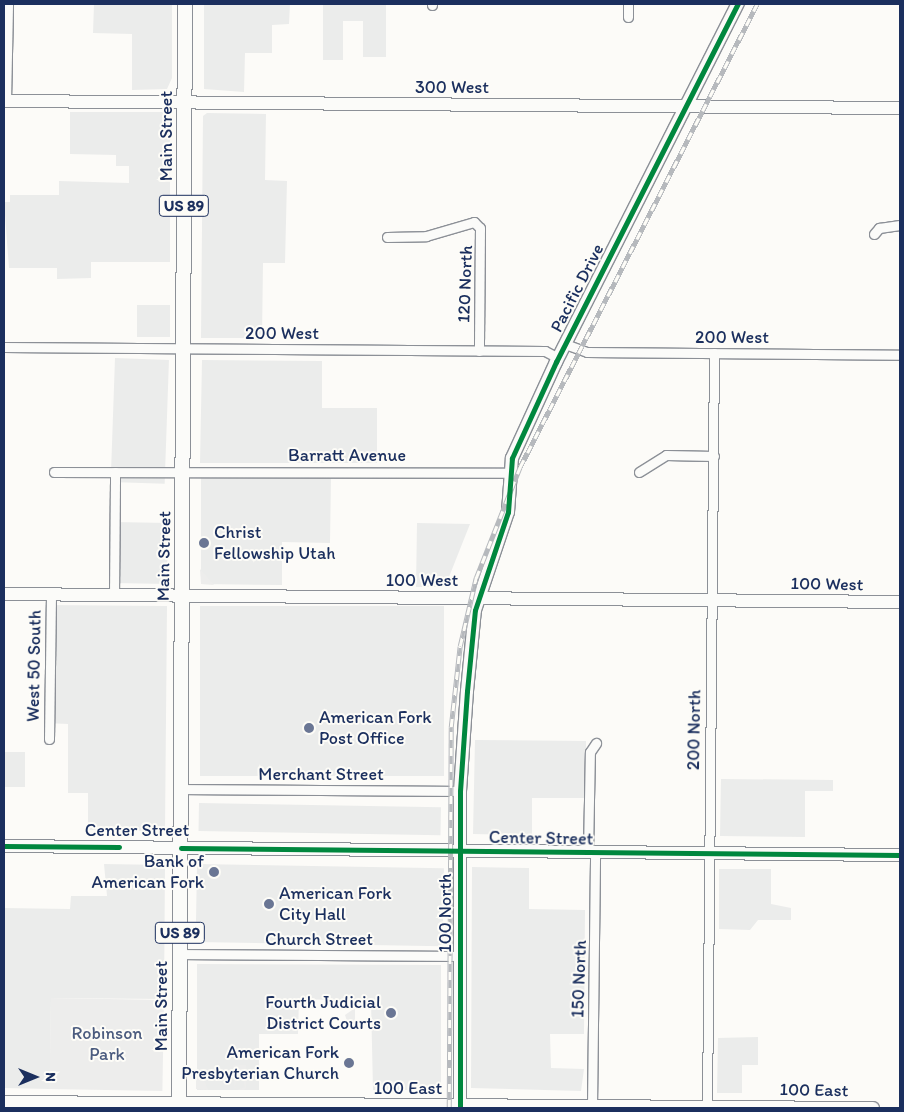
<!DOCTYPE html>
<style>
body{margin:0}
#map{position:relative;width:904px;height:1112px;overflow:hidden;background:#fcfbf8;font-family:Itim,sans-serif}
div>[style]{position:absolute}
.built>*{inset:0;background:#ebeceb;transform-origin:0 0}
.green>*{inset:0;background:#ededec;transform-origin:0 0}
.roads{filter:drop-shadow(1px 0 #8c9097) drop-shadow(-1px 0 #8c9097) drop-shadow(0 1px #8c9097) drop-shadow(0 -1px #8c9097)}
.street>*{height:9px;margin:-4.5px;padding:0 4.5px;transform-origin:4.5px;border-radius:4.5px;background:#fbfbf9}
.secondary>*{height:12px;margin:-6px;padding:0 6px;transform-origin:6px;border-radius:6px;background:#fbfbf9}
.primary>*{height:14px;margin:-7px;padding:0 7px;transform-origin:7px;border-radius:7px;background:#fbfbf9}
.rail>*{height:4.5px;margin-top:-2.25px;transform-origin:0;background:repeating-linear-gradient(90deg,#fdfcf7 0 8px,#b6b9bd 0 16px);box-sizing:border-box;border-block:1px solid #b6b9bd}
.cycleway>*{height:5px;margin:-2.5px;padding:0 2.5px;transform-origin:2.5px;border-radius:2.5px;background:#00873e}
.dots>*{width:14px;height:14px;translate:-50% -50%;box-sizing:border-box;border:2px solid #fdfcf7;border-radius:50%}
span{translate:-50% -50%;white-space:nowrap;text-align:center;line-height:1.15;-webkit-text-stroke:4px #fdfcf7;paint-order:stroke}
.shield-label span{padding:1px 4px;background:#fdfcf7;border:1px solid;border-radius:4px;-webkit-text-stroke-width:0}
.shield-label{font-size:16px;color:#1b2f5e;font-weight:700}
.street-label{font-size:18px;color:#1b2f5e}
.poi-label{font-size:18px;color:#1b2f5e}
.left{translate:0 -50%;text-align:left}
.right{translate:-100% -50%;text-align:right}
.park-label{font-size:18px;color:#4c5c7f}
.frame{position:absolute;inset:0;border:5px solid #1b2f5e;pointer-events:none}
.north{position:absolute;left:10px;top:1052px;width:50px;height:50px;-webkit-text-stroke:4px #fdfcf7;paint-order:stroke;rotate:90deg;font-size:14px;font-weight:700;line-height:20px;text-align:center;color:#1b2f5e}
.north::after{content:'';display:block;margin:auto;width:18px;height:22px;background:#1b2f5e;clip-path:polygon(50% 0,100% 100%,50% 72%,0 100%)}
</style>
<div id="map">
<div class="built">
<div style="clip-path:polygon(94px 4px,172px 4px,172px 78px,167px 89px,132px 90px,132px 34px,93px 33px)"></div>
<div style="clip-path:polygon(204px 4px,290px 4px,289px 24px,272px 25px,272px 53px,245px 53px,244px 92px,204px 89px)"></div>
<div style="clip-path:polygon(323px 4px,386px 4px,386px 57px,363px 57px,363px 21px,343px 21px,343px 60px,323px 60px)"></div>
<div style="clip-path:polygon(70px 112px,164px 112px,170px 116px,170px 262px,91px 262px,91px 278px,57px 279px,57px 268px,9px 268px,4px 202px,10px 202px,10px 195px,59px 195px,59px 181px,129px 183px,129px 166px,116px 166px,116px 155px,70px 154px)"></div>
<div style="clip-path:polygon(207px 113px,266px 114px,265px 180px,287px 181px,285px 263px,263px 263px,262px 338px,201px 338px,203px 116px)"></div>
<div style="left:137px;top:305px;width:33px;height:32px"></div>
<div style="left:115px;top:358px;width:54px;height:124px;rotate:2deg"></div>
<div style="clip-path:polygon(202px 360px,322px 361px,322px 408px,377px 408px,377px 463px,200px 463px)"></div>
<div style="clip-path:polygon(201px 477px,331px 477px,330px 543px,282px 542px,282px 585px,201px 584px)"></div>
<div style="left:168px;top:523px;width:61px;height:54px;rotate:91deg"></div>
<div style="clip-path:polygon(417px 523px,470px 524px,445px 587px,416px 587px)"></div>
<div style="clip-path:polygon(45px 605px,167px 606px,165px 831px,88px 830px,88px 793px,68px 793px,68px 724px,45px 723px)"></div>
<div style="left:200px;top:606px;width:244px;height:170px"></div>
<div style="clip-path:polygon(475px 740px,586px 741px,586px 798px,532px 798px,532px 835px,473px 834px)"></div>
<div style="left:4px;top:752px;width:21px;height:35px"></div>
<div style="clip-path:polygon(721px 779px,833px 780px,833px 791px,805px 791px,805px 837px,720px 836px)"></div>
<div style="left:199px;top:803px;width:242px;height:28px;rotate:1deg"></div>
<div style="clip-path:polygon(104px 864px,165px 865px,164px 999px,51px 998px,50px 1089px,4px 1088px,4px 908px,70px 909px,71px 896px,107px 896px)"></div>
<div style="left:197px;top:864px;width:247px;height:78px;rotate:1deg"></div>
<div style="clip-path:polygon(472px 867px,529px 868px,529px 909px,585px 910px,584px 1034px,550px 1034px,551px 1068px,584px 1069px,581px 1091px,471px 1088px)"></div>
<div style="clip-path:polygon(719px 869px,771px 869px,771px 904px,791px 908px,791px 920px,758px 920px,750px 930px,719px 929px)"></div>
<div style="clip-path:polygon(197px 964px,441px 965px,441px 1090px,373px 1090px,371px 1001px,299px 999px,298px 1034px,259px 1034px,259px 1090px,197px 1090px)"></div>
<div style="clip-path:polygon(758px 1037px,758px 1065px,742px 1065px,742px 1093px,717px 1093px,718px 1038px)"></div>
</div>
<div class="green">
<div style="clip-path:polygon(200px 569px,214px 585px,201px 584px)"></div>
<div style="left:51px;top:998px;width:113px;height:91px;rotate:1deg"></div>
<div style="clip-path:polygon(355px 1008px,355px 1024px,350px 1030px,345px 1015px)"></div>
<div style="clip-path:polygon(233px 1065px,246px 1065px,246px 1088px,244px 1090px,237px 1090px,245px 1087px,241px 1074px,236px 1074px,235px 1090px)"></div>
<div style="clip-path:polygon(196px 1075px,202px 1075px,208px 1090px,196px 1089px)"></div>
</div>
<div class="roads">
<div class="street">
<div style="left:432px;top:4px;width:1px;rotate:90deg"></div>
<div style="left:628px;top:4px;width:13px;rotate:90deg"></div>
<div style="left:6px;top:101px;width:97px;rotate:-88.8deg"></div>
<div style="left:874px;top:234px;width:8px;rotate:-50deg"></div>
<div style="left:879px;top:228px;width:21px;rotate:-8deg"></div>
<div style="left:387px;top:237px;width:39px;rotate:-1deg"></div>
<div style="left:426px;top:236px;width:50px;rotate:-16.3deg"></div>
<div style="left:474px;top:222px;width:8px;rotate:45deg"></div>
<div style="left:480px;top:228px;width:123px;rotate:90.5deg"></div>
<div style="left:565px;top:344px;width:23px;rotate:20deg"></div>
<div style="left:587px;top:352px;width:313px;rotate:0.5deg"></div>
<div style="left:4px;top:347px;width:541px;rotate:0.42deg"></div>
<div style="left:545px;top:351px;width:15px;rotate:28deg"></div>
<div style="left:54px;top:472px;width:455px;rotate:0.1deg"></div>
<div style="left:639px;top:472px;width:32px;rotate:-32deg"></div>
<div style="left:666px;top:455px;width:48px;rotate:1.2deg"></div>
<div style="left:114px;top:595px;width:123px;rotate:-89.5deg"></div>
<div style="left:49px;top:739px;width:144px;rotate:-89.2deg"></div>
<div style="left:181px;top:789px;width:279px;rotate:0.4deg"></div>
<div style="left:588px;top:852px;width:100px;rotate:-88.9deg"></div>
<div style="left:590px;top:752px;width:11px;rotate:-56deg"></div>
<div style="left:180px;top:954px;width:278px;rotate:0.4deg"></div>
<div style="left:592px;top:1106px;width:254px;rotate:-89.3deg"></div>
<div style="left:707px;top:1108px;width:755px;rotate:-89.47deg"></div>
</div>
<div class="secondary">
<div style="left:4px;top:101px;width:896px;rotate:0.45deg"></div>
<div style="left:4px;top:594px;width:896px;rotate:0.51deg"></div>
<div style="left:4px;top:846px;width:896px;rotate:0.58deg"></div>
<div style="left:4px;top:1102px;width:869px;rotate:0.4deg"></div>
<div style="left:460px;top:1108px;width:317px;rotate:-90deg"></div>
<div style="left:460px;top:791px;width:100px;rotate:-86deg"></div>
<div style="left:467px;top:691px;width:81px;rotate:-84.4deg"></div>
<div style="left:475px;top:610px;width:103px;rotate:-71.4deg"></div>
<div style="left:508px;top:512px;width:54px;rotate:-85.8deg"></div>
<div style="left:512px;top:458px;width:106px;rotate:-65.4deg"></div>
<div style="left:556px;top:362px;width:402px;rotate:-63.1deg"></div>
</div>
<div class="primary">
<div style="left:179px;top:1108px;width:1104px;rotate:-89.69deg"></div>
</div>
</div>
<div class="rail">
<div style="left:449px;top:1108px;width:381px;rotate:-89.7deg"></div>
<div style="left:451px;top:727px;width:81px;rotate:-83.7deg"></div>
<div style="left:460px;top:646px;width:70px;rotate:-76.8deg"></div>
<div style="left:476px;top:578px;width:119px;rotate:-68.4deg"></div>
<div style="left:520px;top:467px;width:520px;rotate:-62.89deg"></div>
</div>
<div class="cycleway">
<div style="left:4px;top:846px;width:115px;rotate:0.5deg"></div>
<div style="left:181px;top:848px;width:719px;rotate:0.56deg"></div>
<div style="left:460px;top:1108px;width:317px;rotate:-90deg"></div>
<div style="left:460px;top:791px;width:100px;rotate:-86deg"></div>
<div style="left:467px;top:691px;width:81px;rotate:-84.4deg"></div>
<div style="left:475px;top:610px;width:103px;rotate:-71.4deg"></div>
<div style="left:508px;top:512px;width:54px;rotate:-85.8deg"></div>
<div style="left:512px;top:458px;width:106px;rotate:-65.4deg"></div>
<div style="left:556px;top:362px;width:402px;rotate:-63.1deg"></div>
</div>
<div class="dots">
<div style="left:204px;top:543px;background:#6a7694"></div>
<div style="left:309px;top:728px;background:#6a7694"></div>
<div style="left:214px;top:872px;background:#6a7694"></div>
<div style="left:269px;top:904px;background:#6a7694"></div>
<div style="left:391px;top:1013px;background:#6a7694"></div>
<div style="left:349px;top:1063px;background:#6a7694"></div>
</div>
<div class="shield-label">
<span style="left:184px;top:206px">US 89</span>
<span style="left:180px;top:933px">US 89</span>
</div>
<div class="street-label">
<span style="left:452px;top:87px">300 West</span>
<span style="left:166px;top:136px;rotate:-90deg">Main Street</span>
<span style="left:465px;top:284px;rotate:-88deg">120 North</span>
<span style="left:577px;top:288px;rotate:-63deg">Pacific Drive</span>
<span style="left:282px;top:333px">200 West</span>
<span style="left:732px;top:337px">200 West</span>
<span style="left:347px;top:455px">Barratt Avenue</span>
<span style="left:164px;top:556px;rotate:-89deg">Main Street</span>
<span style="left:422px;top:580px">100 West</span>
<span style="left:827px;top:584px;rotate:1deg">100 West</span>
<span style="left:34px;top:666px;rotate:-89deg">West 50 South</span>
<span style="left:694px;top:730px;rotate:-89deg">200 North</span>
<span style="left:321px;top:774px">Merchant Street</span>
<span style="left:137px;top:830px">Center Street</span>
<span style="left:541px;top:838px;rotate:1deg">Center Street</span>
<span style="left:445px;top:913px;rotate:-90deg">100 North</span>
<span style="left:319px;top:939px">Church Street</span>
<span style="left:579px;top:979px;rotate:-88deg">150 North</span>
<span style="left:161px;top:1006px;rotate:-90deg">Main Street</span>
<span style="left:408px;top:1088px">100 East</span>
<span style="left:814px;top:1090px;rotate:1deg">100 East</span>
</div>
<div class="poi-label">
<span class="left" style="left:214px;top:543px">Christ<br>Fellowship Utah</span>
<span class="left" style="left:319px;top:728px">American Fork<br>Post Office</span>
<span class="right" style="left:204px;top:872px">Bank of<br>American Fork</span>
<span class="left" style="left:279px;top:904px">American Fork<br>City Hall</span>
<span class="right" style="left:381px;top:1013px">Fourth Judicial<br>District Courts</span>
<span class="right" style="left:339px;top:1063px">American Fork<br>Presbyterian Church</span>
</div>
<div class="park-label">
<span style="left:107px;top:1044px">Robinson<br>Park</span>
</div>
<div class="frame"></div>
<div class="north">N</div>
</div>
